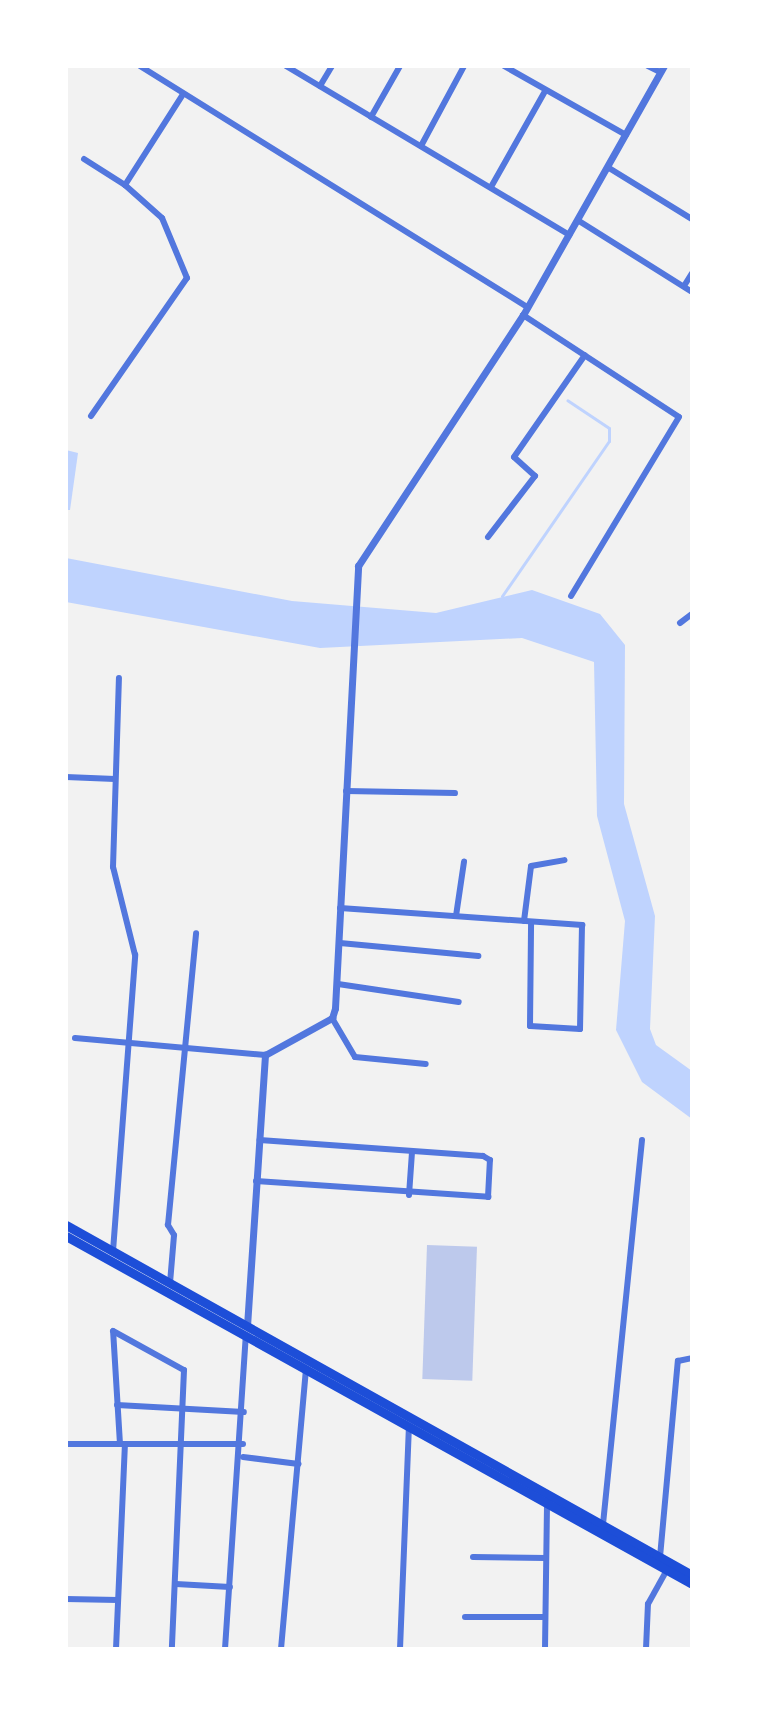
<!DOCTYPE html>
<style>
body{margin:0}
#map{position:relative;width:758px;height:1715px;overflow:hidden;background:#f2f2f2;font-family:"PT Sans",sans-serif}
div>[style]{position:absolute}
.water>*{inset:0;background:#bfd3fe}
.stream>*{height:3px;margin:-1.5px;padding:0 1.5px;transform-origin:1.5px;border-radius:1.5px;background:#bfd3fe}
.building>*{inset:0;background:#bdc9ec;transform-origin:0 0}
.minor>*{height:6px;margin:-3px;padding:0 3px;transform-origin:3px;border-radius:3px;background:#5277de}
.tertiary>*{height:7px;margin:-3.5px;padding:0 3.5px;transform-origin:3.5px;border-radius:3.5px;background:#5277de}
.primary>*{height:9px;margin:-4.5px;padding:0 4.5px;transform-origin:4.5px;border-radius:4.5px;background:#1d4ed8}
span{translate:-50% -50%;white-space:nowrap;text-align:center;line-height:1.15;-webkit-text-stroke:8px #fff;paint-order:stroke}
.frame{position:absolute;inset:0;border:68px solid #fff;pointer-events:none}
</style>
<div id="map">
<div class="water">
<div style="clip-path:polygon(66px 450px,78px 453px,70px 510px,66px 510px)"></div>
<div style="clip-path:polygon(66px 558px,292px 601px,436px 613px,532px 590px,600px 614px,625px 645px,624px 804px,655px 916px,650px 1029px,656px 1045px,692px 1071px,692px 1119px,642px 1082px,616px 1030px,625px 921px,597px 816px,594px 662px,522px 638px,320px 648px,66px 602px)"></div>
</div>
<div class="stream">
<div style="left:502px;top:596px;width:188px;rotate:-55.4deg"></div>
<div style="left:609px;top:441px;width:13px;rotate:-90deg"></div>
<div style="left:609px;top:428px;width:50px;rotate:-146.3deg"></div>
</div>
<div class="building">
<div style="left:427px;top:1245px;width:50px;height:134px;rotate:2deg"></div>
</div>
<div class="minor">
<div style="left:140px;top:66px;width:456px;rotate:31.9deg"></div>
<div style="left:286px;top:66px;width:330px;rotate:30.8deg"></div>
<div style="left:504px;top:66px;width:140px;rotate:29.5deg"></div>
<div style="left:648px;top:66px;width:13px;rotate:27deg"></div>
<div style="left:320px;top:86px;width:23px;rotate:-59deg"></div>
<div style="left:371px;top:117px;width:59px;rotate:-60.4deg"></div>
<div style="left:421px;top:146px;width:91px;rotate:-61.7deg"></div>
<div style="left:84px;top:159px;width:49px;rotate:32.4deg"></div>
<div style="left:609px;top:168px;width:97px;rotate:31.6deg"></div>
<div style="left:491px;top:187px;width:110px;rotate:-60.6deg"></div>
<div style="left:579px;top:221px;width:133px;rotate:32.1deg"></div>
<div style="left:684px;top:286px;width:15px;rotate:-58deg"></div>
<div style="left:523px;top:315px;width:186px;rotate:33.2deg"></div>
<div style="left:679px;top:417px;width:209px;rotate:121.1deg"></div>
<div style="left:91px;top:416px;width:168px;rotate:-55.2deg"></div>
<div style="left:187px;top:278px;width:65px;rotate:-112.6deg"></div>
<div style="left:162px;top:218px;width:50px;rotate:-138.3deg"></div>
<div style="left:125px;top:185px;width:106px;rotate:-57.4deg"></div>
<div style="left:488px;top:537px;width:77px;rotate:-52.4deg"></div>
<div style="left:535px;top:476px;width:28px;rotate:-138deg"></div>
<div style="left:514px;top:457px;width:124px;rotate:-55.2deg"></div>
<div style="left:680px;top:623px;width:15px;rotate:-37deg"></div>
<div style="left:66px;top:777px;width:49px;rotate:2.3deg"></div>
<div style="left:346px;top:791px;width:109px;rotate:1.1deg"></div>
<div style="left:340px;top:908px;width:243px;rotate:4deg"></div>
<div style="left:582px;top:925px;width:104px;rotate:91.1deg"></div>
<div style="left:580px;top:1029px;width:50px;rotate:-176.6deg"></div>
<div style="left:530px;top:1026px;width:104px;rotate:-89.4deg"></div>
<div style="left:456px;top:916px;width:55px;rotate:-81.6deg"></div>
<div style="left:524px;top:921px;width:55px;rotate:-82.7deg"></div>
<div style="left:531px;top:866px;width:34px;rotate:-10deg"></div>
<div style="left:340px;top:943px;width:139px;rotate:5.4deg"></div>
<div style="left:338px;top:984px;width:122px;rotate:8.5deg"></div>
<div style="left:332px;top:1018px;width:45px;rotate:59.5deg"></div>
<div style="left:355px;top:1057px;width:71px;rotate:5.6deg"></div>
<div style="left:75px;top:1038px;width:191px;rotate:5.1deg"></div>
<div style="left:256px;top:1181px;width:233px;rotate:3.9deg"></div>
<div style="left:488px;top:1197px;width:37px;rotate:-87deg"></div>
<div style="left:490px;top:1160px;width:8px;rotate:-150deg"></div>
<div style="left:483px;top:1156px;width:224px;rotate:-175.9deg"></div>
<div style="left:409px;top:1195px;width:43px;rotate:-86deg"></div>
<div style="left:113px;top:1251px;width:297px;rotate:-85.7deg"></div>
<div style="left:135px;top:955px;width:91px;rotate:-104deg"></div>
<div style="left:113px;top:867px;width:189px;rotate:-88.2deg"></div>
<div style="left:170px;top:1283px;width:48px;rotate:-85.2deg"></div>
<div style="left:174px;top:1235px;width:12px;rotate:-121deg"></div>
<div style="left:168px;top:1225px;width:293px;rotate:-84.5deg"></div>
<div style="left:117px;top:1405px;width:127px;rotate:3.2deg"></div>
<div style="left:66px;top:1444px;width:177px"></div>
<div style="left:120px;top:1444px;width:113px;rotate:-93.5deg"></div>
<div style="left:113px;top:1331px;width:81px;rotate:28.8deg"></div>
<div style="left:184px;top:1370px;width:279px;rotate:92.5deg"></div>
<div style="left:243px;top:1457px;width:56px;rotate:7.1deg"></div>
<div style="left:603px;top:1524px;width:386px;rotate:-84.2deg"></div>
<div style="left:473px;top:1557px;width:73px;rotate:0.8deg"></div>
<div style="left:660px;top:1557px;width:197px;rotate:-84.8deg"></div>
<div style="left:678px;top:1361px;width:14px;rotate:-12deg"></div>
<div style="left:176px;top:1584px;width:54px;rotate:3.2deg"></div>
<div style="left:66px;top:1599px;width:52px;rotate:1.1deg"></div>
<div style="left:465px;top:1617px;width:80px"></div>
<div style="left:116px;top:1649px;width:205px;rotate:-87.5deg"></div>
<div style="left:225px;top:1649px;width:314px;rotate:-86.2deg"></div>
<div style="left:281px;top:1649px;width:281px;rotate:-84.9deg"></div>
<div style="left:400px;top:1649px;width:223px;rotate:-87.7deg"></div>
<div style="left:545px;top:1649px;width:148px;rotate:-89.2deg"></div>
<div style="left:646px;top:1649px;width:45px;rotate:-87.5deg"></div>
<div style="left:648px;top:1604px;width:39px;rotate:-61deg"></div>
</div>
<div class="tertiary">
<div style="left:247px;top:1326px;width:272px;rotate:-86.2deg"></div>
<div style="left:265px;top:1055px;width:77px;rotate:-28.9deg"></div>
<div style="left:332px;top:1018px;width:10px;rotate:-73deg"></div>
<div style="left:335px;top:1008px;width:443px;rotate:-87deg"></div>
<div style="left:358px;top:566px;width:300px;rotate:-56.7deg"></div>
<div style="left:523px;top:315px;width:286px;rotate:-60.5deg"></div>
</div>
<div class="primary">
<div style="left:66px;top:1225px;width:717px;rotate:29.21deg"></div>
<div style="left:66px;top:1236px;width:716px;rotate:29.07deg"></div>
</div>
<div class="frame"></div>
</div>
